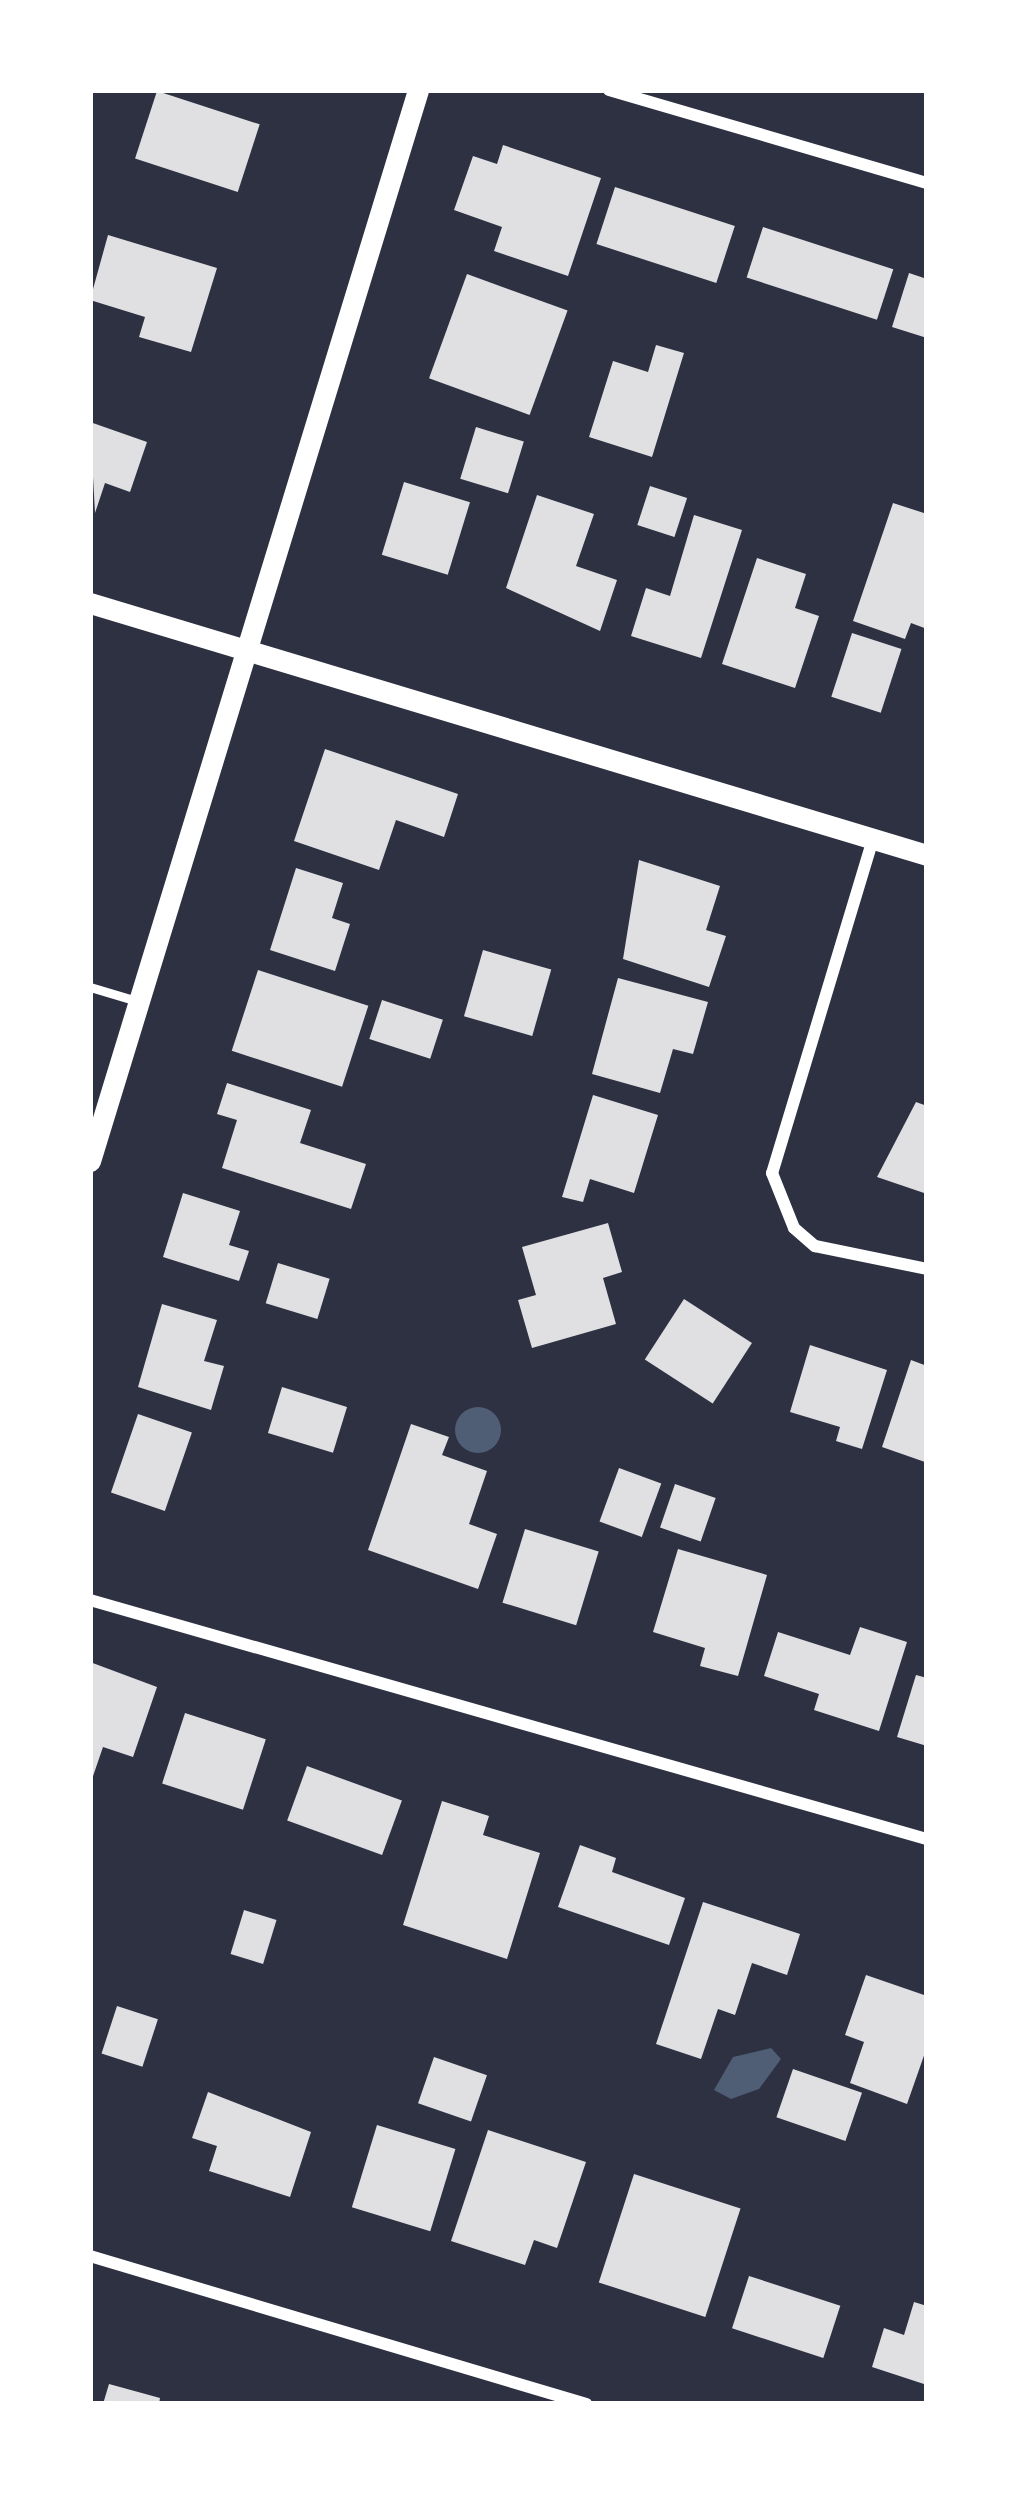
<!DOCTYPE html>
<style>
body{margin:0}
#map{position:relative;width:1017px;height:2494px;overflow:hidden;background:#2d3142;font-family:"IBM Plex Serif",serif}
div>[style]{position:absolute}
.water>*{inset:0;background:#4f5d75}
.round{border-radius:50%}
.building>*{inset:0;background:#e0e0e3;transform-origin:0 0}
.service>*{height:9px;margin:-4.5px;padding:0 4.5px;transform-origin:4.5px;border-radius:4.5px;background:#fff}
.minor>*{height:12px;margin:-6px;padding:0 6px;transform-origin:6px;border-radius:6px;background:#fff}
.tertiary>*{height:21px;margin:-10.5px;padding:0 10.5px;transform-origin:10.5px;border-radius:10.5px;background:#fff}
span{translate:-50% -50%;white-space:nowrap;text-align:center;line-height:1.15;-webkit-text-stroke:9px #fff;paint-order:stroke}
.frame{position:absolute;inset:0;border:93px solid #fff;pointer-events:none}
</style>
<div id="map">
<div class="water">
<div class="round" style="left:455px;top:1407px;width:46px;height:46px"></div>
<div style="clip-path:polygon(771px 2048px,781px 2059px,759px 2089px,731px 2099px,714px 2090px,733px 2057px)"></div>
</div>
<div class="building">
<div style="left:157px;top:91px;width:108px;height:71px;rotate:18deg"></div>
<div style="clip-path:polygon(503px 145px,601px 178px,568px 276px,494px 251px,502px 227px,454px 210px,473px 156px,497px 164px)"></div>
<div style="left:615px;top:187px;width:126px;height:60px;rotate:18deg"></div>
<div style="left:763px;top:227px;width:137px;height:53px;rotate:18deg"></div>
<div style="clip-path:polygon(108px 235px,217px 268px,191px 352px,139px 337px,145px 317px,90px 300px)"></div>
<div style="clip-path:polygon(909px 273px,927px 279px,927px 338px,892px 327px)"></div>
<div style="left:467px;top:274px;width:107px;height:111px;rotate:20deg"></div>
<div style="clip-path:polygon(656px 345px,684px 353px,652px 457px,589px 437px,613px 361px,648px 372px)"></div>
<div style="clip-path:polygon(90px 422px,147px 442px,130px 492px,105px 483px,95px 513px)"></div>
<div style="left:476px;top:427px;width:50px;height:54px;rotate:17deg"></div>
<div style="left:404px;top:482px;width:69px;height:76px;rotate:17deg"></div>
<div style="left:650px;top:486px;width:39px;height:41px;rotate:18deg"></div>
<div style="clip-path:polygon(537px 495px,594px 514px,576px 566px,617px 580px,600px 631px,506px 588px)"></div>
<div style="clip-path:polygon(893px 503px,927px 514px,927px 629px,911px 623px,905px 639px,853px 621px)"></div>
<div style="clip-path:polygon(694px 515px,742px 530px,701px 658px,631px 636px,646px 588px,670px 596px)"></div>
<div style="clip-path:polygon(757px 558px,806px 574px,795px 608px,819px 616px,795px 688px,722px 664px)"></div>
<div style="left:852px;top:633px;width:52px;height:67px;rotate:18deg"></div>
<div style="clip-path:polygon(325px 749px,458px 794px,444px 837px,396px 820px,379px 870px,294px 841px)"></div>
<div style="clip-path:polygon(639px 860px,720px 886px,706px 930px,726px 936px,709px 987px,623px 959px)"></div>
<div style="clip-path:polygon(296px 868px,343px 883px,332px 918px,350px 924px,335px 971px,270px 950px)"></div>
<div style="left:483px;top:950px;width:71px;height:69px;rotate:16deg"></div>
<div style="left:258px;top:970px;width:116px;height:85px;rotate:18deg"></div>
<div style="clip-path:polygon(618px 978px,708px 1002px,693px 1054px,673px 1049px,660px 1093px,592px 1074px)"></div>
<div style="left:382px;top:1000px;width:64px;height:41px;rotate:18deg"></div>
<div style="clip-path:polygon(227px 1083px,311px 1110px,300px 1143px,366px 1164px,351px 1209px,222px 1168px,237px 1120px,217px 1114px)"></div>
<div style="clip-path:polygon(593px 1095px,658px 1115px,634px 1193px,590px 1179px,583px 1202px,562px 1197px)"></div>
<div style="clip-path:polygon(916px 1102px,927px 1106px,927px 1194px,877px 1177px)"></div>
<div style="clip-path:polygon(183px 1193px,240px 1211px,229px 1245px,249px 1251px,239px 1281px,163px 1257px)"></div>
<div style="clip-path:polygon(608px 1223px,622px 1272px,603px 1278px,616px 1324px,532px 1348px,518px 1300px,536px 1295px,522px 1247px)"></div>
<div style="left:278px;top:1263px;width:54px;height:42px;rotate:17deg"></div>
<div style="left:684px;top:1299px;width:81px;height:72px;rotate:33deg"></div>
<div style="clip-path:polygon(162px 1304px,217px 1320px,204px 1361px,224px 1366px,211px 1410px,138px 1387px)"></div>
<div style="clip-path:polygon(810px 1345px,887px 1370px,862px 1449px,836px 1441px,840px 1427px,790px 1412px)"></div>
<div style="clip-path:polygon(911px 1360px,927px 1366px,927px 1480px,925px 1462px,882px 1447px)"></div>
<div style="left:282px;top:1387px;width:68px;height:48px;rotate:17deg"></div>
<div style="left:138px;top:1414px;width:57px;height:83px;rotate:19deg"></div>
<div style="clip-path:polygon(411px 1424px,449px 1437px,442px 1455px,487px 1471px,469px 1524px,497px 1534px,478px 1589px,368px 1550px)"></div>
<div style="left:619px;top:1468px;width:45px;height:57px;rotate:20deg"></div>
<div style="left:675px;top:1484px;width:43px;height:46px;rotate:19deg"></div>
<div style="left:525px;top:1529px;width:77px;height:77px;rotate:17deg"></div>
<div style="clip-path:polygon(678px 1549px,767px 1575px,738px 1676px,700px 1666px,705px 1648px,653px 1632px)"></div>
<div style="clip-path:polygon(860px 1627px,907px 1642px,879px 1731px,814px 1710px,819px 1694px,764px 1676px,778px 1632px,850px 1655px)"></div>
<div style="clip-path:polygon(90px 1662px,157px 1687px,133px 1757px,103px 1747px,91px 1782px)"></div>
<div style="clip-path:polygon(916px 1675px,927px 1678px,927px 1746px,897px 1737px)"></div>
<div style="left:185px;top:1713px;width:85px;height:74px;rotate:18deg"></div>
<div style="left:307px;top:1766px;width:101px;height:58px;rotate:20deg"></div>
<div style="clip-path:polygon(442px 1801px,489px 1816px,483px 1835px,540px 1853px,507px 1959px,403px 1925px)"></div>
<div style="clip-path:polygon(580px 1845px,616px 1858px,612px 1872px,685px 1898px,669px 1945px,558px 1907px)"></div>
<div style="clip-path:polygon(703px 1902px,800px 1934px,787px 1975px,752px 1963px,735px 2015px,718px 2009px,701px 2059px,656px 2044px)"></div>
<div style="left:244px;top:1910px;width:34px;height:46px;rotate:17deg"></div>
<div style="clip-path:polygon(866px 1975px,927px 1996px,927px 2047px,907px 2104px,850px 2083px,864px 2042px,845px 2035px)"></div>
<div style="left:117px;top:2006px;width:43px;height:50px;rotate:18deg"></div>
<div style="left:434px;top:2057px;width:56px;height:49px;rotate:19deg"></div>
<div style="left:793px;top:2069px;width:73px;height:51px;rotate:19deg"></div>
<div style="clip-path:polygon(208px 2092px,311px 2132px,290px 2197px,209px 2171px,217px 2146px,192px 2138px)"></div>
<div style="left:377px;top:2125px;width:82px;height:86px;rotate:17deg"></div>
<div style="clip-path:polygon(488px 2130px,586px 2162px,557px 2248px,534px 2240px,525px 2265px,451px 2241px)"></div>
<div style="left:634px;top:2174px;width:112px;height:114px;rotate:18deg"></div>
<div style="left:749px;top:2276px;width:96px;height:55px;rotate:18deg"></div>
<div style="clip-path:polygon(914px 2302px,927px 2306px,927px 2385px,872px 2367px,884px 2328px,904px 2335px)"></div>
<div style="clip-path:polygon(109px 2384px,160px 2398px,159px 2404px,103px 2404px)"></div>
</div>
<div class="service">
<div style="left:90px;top:987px;width:49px;rotate:16.6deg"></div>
</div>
<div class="minor">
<div style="left:609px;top:90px;width:331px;rotate:16.3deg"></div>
<div style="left:873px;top:839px;width:349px;rotate:106.8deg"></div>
<div style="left:772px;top:1173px;width:59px;rotate:68.2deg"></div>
<div style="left:794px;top:1228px;width:28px;rotate:41deg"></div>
<div style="left:815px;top:1246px;width:114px;rotate:11.6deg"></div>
<div style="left:90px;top:1600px;width:870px;rotate:15.94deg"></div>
<div style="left:90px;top:2256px;width:518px;rotate:16.61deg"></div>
</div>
<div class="tertiary">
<div style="left:90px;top:603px;width:874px;rotate:16.76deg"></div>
<div style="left:90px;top:1161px;width:1120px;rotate:-72.97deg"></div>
</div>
<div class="frame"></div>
</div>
